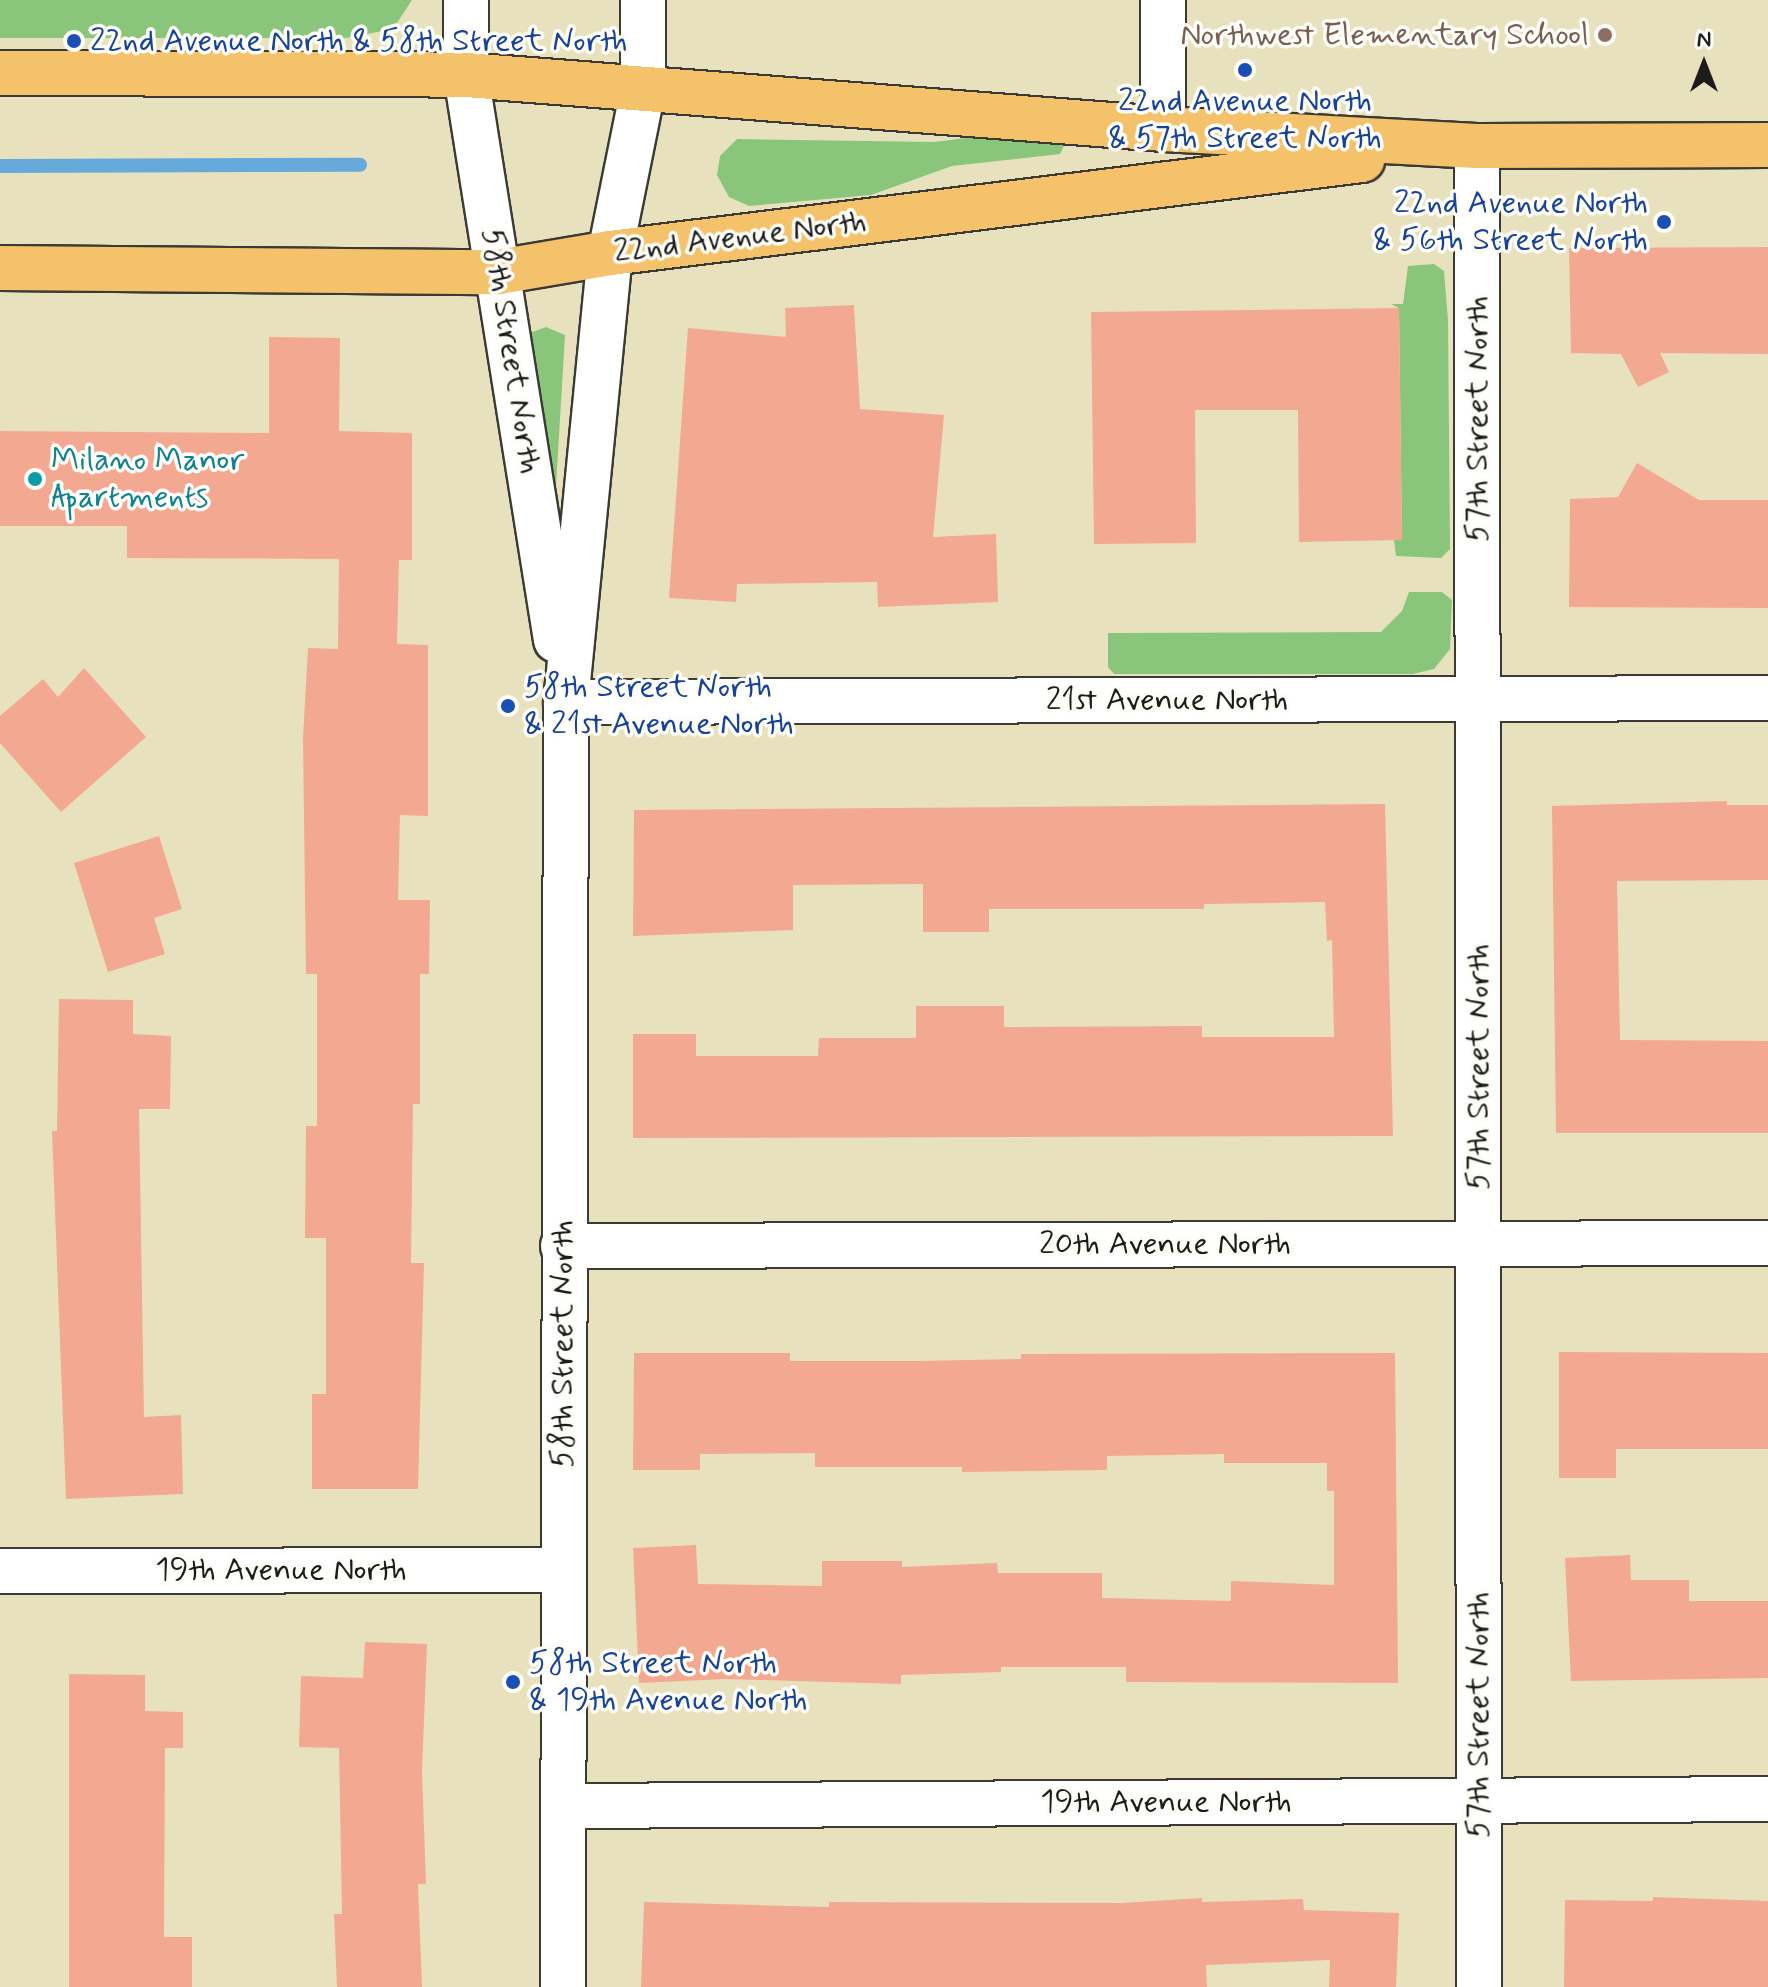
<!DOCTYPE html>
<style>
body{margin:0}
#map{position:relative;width:1768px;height:1987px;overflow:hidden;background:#e8e1be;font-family:Mynerve,sans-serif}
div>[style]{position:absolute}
.green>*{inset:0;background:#89c57b}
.stream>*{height:14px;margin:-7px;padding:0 7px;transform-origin:7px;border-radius:7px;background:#65aada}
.building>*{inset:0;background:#f3a892}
.roads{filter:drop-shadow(2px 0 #3b3a34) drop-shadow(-2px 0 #3b3a34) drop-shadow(0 2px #3b3a34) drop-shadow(0 -2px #3b3a34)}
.minor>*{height:44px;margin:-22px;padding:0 22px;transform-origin:22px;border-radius:22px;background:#fff}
.major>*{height:44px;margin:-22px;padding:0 22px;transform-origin:22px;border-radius:22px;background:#f3c26a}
.dots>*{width:22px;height:22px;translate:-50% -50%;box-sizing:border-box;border:4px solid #fdfcf7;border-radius:50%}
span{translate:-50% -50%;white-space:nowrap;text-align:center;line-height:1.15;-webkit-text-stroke:7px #fdfcf7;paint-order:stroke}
.education-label{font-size:32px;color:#785e54}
.right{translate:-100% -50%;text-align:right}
.transit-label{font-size:32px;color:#164399}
.left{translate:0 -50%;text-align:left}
.street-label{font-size:32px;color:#1c1c1c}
.culture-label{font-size:32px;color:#0d838f}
.north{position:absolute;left:1664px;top:24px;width:80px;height:80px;-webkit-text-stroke:6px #fdfcf7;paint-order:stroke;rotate:0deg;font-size:22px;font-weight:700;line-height:32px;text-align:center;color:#1c1c1c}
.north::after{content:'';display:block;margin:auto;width:28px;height:36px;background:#1c1c1c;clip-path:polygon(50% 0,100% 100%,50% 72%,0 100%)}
</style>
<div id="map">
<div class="green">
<div style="clip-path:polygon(0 0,412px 0,393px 29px,346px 38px,0 38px)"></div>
<div style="clip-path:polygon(1049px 128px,1067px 139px,1060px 154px,952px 166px,871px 195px,749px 206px,729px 197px,717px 175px,720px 156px,737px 139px,934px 142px)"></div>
<div style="clip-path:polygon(1434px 264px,1444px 271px,1448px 320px,1450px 549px,1441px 558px,1396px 556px,1394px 540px,1402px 540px,1399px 308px,1391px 304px,1403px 304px,1408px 266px)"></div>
<div style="clip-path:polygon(546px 327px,565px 335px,554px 520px,527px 334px)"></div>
<div style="clip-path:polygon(1409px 592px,1442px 592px,1452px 600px,1450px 649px,1434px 669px,1413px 674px,1114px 674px,1108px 667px,1108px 633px,1381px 632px,1402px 611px)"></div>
</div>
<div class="stream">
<div style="left:0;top:166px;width:360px;rotate:-0.2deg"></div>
</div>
<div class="building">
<div style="clip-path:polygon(1768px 247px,1768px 354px,1660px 353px,1669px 372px,1638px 387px,1621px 354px,1571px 353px,1569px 248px)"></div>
<div style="clip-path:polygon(854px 305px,860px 409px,944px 415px,933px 537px,996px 534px,998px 602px,878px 607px,877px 582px,737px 584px,736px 602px,669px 598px,688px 328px,786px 337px,785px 308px)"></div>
<div style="clip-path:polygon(1399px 308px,1402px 540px,1299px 542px,1298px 410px,1195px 410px,1196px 543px,1094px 544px,1091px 312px)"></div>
<div style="clip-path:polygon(269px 337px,340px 338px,339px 431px,412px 433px,412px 560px,399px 560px,397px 644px,428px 645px,428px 816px,400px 815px,398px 900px,430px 900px,429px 974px,420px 974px,420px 1104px,413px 1104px,411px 1263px,424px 1263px,418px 1489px,312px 1489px,312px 1394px,326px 1394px,326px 1238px,305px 1238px,306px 1126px,317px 1126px,317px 974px,306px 974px,303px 738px,308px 648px,338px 649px,339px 559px,127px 558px,127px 526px,0 526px,0 431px,269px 433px)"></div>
<div style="clip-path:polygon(1637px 463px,1699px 500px,1768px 500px,1768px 608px,1569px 607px,1570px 499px,1618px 497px)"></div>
<div style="clip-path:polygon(84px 668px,146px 737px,61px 812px,0 743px,0 716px,43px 679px,58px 697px)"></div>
<div style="clip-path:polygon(1727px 801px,1727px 805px,1768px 805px,1768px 880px,1617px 881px,1620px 1040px,1768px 1041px,1768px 1133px,1556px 1133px,1552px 806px)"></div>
<div style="clip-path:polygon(1385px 804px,1393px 1136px,633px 1138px,633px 1034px,696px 1034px,696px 1056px,818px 1056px,819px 1038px,916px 1038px,916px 1006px,1004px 1006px,1004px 1027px,1202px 1026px,1202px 1037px,1334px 1037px,1332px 940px,1327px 941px,1325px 902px,1204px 904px,1204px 909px,989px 909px,989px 932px,923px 932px,923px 884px,793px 885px,793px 930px,633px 936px,634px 810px)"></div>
<div style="clip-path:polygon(159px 836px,182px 909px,154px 918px,165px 954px,108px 972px,74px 863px)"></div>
<div style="clip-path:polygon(59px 999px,133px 1000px,133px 1034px,171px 1036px,170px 1109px,139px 1109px,144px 1417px,181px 1415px,183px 1494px,66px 1499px,52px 1131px,57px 1131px)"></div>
<div style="clip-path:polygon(1559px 1352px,1768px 1353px,1768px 1449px,1616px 1449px,1616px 1478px,1559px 1478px)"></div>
<div style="clip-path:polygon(634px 1353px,790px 1353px,790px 1361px,920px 1361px,1021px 1359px,1021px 1354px,1395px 1353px,1398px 1683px,1126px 1682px,1126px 1667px,1001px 1667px,1001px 1672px,901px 1675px,901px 1684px,725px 1679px,639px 1683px,633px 1548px,696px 1545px,698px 1584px,822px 1586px,822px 1561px,902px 1561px,902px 1567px,997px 1563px,998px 1573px,1102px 1573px,1102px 1598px,1231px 1601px,1231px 1581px,1334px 1585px,1334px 1491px,1327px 1491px,1327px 1463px,1224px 1463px,1224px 1454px,1107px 1456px,1107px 1470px,962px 1472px,962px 1467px,815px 1467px,815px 1453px,700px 1454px,700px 1470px,633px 1470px)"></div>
<div style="clip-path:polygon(1630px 1555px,1631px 1580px,1689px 1580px,1689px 1601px,1768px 1601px,1768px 1678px,1571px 1681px,1565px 1558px)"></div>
<div style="clip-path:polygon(365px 1642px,427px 1644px,422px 1771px,426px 1884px,418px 1884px,422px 1987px,337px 1987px,334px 1914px,342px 1914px,339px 1748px,299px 1747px,301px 1676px,363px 1678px)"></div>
<div style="clip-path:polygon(69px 1674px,145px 1675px,145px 1711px,183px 1712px,183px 1748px,165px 1748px,164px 1937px,192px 1937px,192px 1987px,69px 1987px)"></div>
<div style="clip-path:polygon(1653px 1897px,1768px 1901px,1768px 1987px,1564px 1987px,1565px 1900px,1653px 1901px)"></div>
<div style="clip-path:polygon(1202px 1898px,1202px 1902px,1303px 1899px,1304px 1910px,1399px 1913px,1396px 1987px,1329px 1987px,1330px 1960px,1206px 1965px,1207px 1987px,641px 1987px,644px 1902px,829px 1907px,829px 1902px,1121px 1903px)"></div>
</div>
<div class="roads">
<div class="minor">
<div style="left:466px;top:0;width:75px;rotate:90deg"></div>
<div style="left:466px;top:75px;width:572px;rotate:80.95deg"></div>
<div style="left:1163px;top:129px;width:129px;rotate:-90deg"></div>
<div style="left:1477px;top:146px;width:1841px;rotate:89.94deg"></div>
<div style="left:566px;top:702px;width:1202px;rotate:-0.19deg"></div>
<div style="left:563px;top:1246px;width:1205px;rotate:-0.14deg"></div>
<div style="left:0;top:1571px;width:563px;rotate:-0.1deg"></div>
<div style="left:563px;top:1806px;width:1205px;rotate:-0.33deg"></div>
<div style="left:563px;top:1987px;width:1285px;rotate:-89.87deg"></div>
<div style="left:566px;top:702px;width:451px;rotate:-84.4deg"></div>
<div style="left:610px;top:253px;width:166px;rotate:-78.6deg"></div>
<div style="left:643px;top:90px;width:90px;rotate:-90deg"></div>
</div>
<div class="major">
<div style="left:0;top:73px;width:466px;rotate:0.2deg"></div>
<div style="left:466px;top:75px;width:699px;rotate:4.43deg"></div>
<div style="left:1163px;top:129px;width:314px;rotate:3.1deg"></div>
<div style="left:1477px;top:146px;width:291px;rotate:-0.2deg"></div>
<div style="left:0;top:268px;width:498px;rotate:0.5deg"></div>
<div style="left:498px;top:272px;width:114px;rotate:-9.6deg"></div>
<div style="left:610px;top:253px;width:758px;rotate:-7.05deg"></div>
</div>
</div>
<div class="dots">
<div style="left:1605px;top:35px;background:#8d6e63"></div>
<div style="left:74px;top:41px;background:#1a4fb4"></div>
<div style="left:1245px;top:70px;background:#1a4fb4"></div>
<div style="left:1664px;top:222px;background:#1a4fb4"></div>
<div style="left:35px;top:479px;background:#0f9aa8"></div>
<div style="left:508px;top:706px;background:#1a4fb4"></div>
<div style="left:513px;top:1682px;background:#1a4fb4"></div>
</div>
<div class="education-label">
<span class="right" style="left:1589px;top:35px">Northwest Elementary School</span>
</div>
<div class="transit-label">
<span class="left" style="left:90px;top:41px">22nd Avenue North &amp; 58th Street North</span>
<span style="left:1245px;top:120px">22nd Avenue North<br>&amp; 57th Street North</span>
<span class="right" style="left:1648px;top:222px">22nd Avenue North<br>&amp; 56th Street North</span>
<span class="left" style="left:524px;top:706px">58th Street North<br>&amp; 21st Avenue North</span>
<span class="left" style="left:529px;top:1682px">58th Street North<br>&amp; 19th Avenue North</span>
</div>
<div class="street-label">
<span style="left:740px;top:237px;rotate:-7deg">22nd Avenue North</span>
<span style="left:511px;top:351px;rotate:81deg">58th Street North</span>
<span style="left:1478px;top:419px;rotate:-90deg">57th Street North</span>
<span style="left:1167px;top:700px">21st Avenue North</span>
<span style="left:1479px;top:1067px;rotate:-90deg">57th Street North</span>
<span style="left:1165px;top:1244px">20th Avenue North</span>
<span style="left:563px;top:1344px;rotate:-90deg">58th Street North</span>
<span style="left:281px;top:1570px">19th Avenue North</span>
<span style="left:1479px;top:1715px;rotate:-90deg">57th Street North</span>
<span style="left:1166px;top:1802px">19th Avenue North</span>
</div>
<div class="culture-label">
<span class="left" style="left:51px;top:479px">Milano Manor<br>Apartments</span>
</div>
<div class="north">N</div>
</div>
